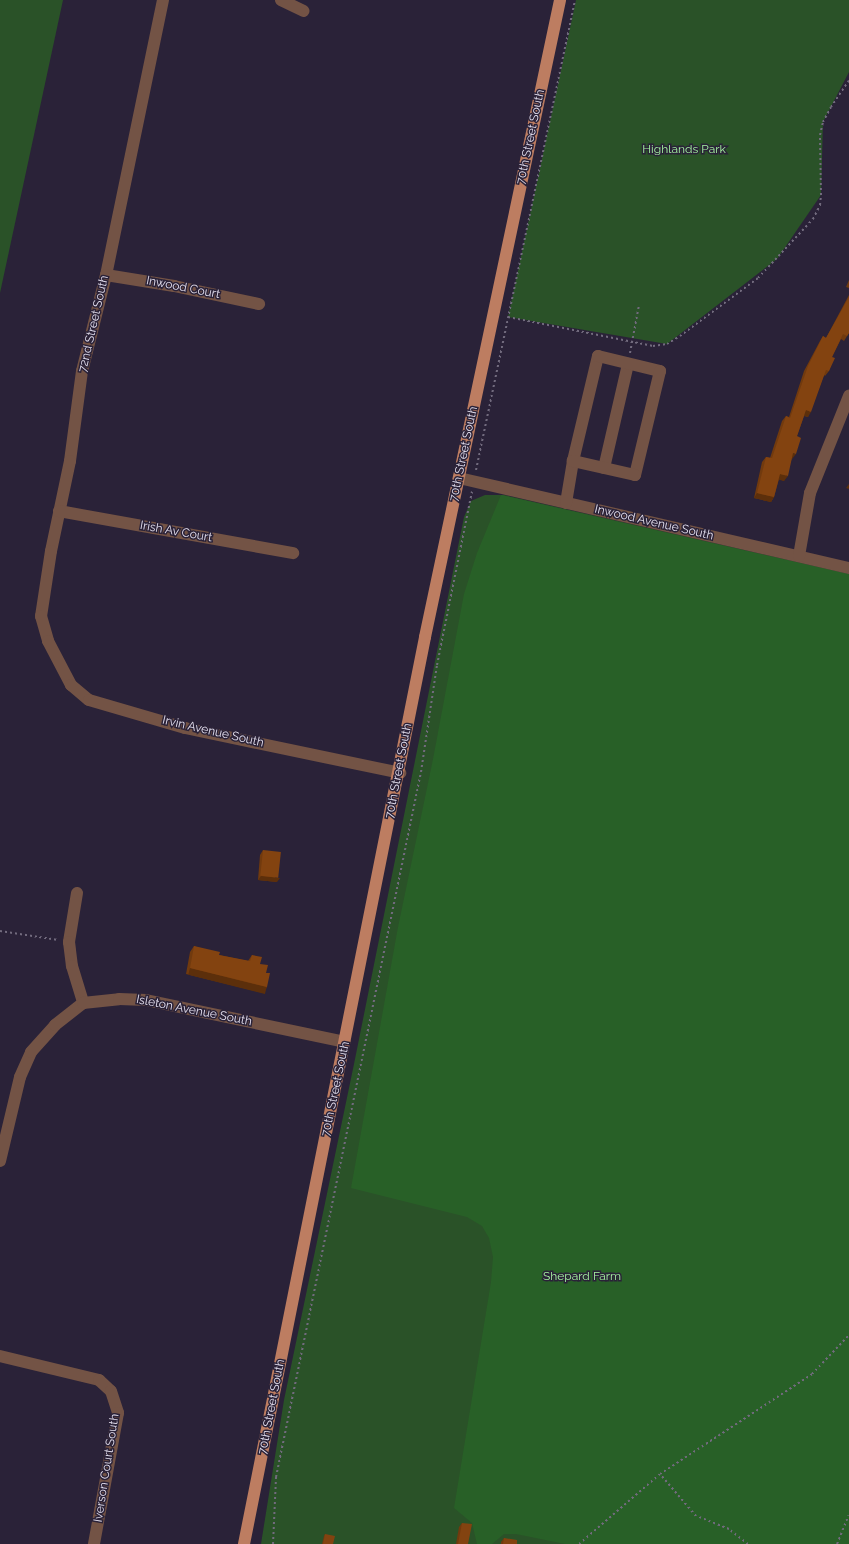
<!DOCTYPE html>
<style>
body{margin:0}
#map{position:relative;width:849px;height:1544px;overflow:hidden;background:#2a2238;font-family:Raleway,sans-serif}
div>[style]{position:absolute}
.green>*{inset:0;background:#2a5228}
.forest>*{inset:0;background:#286027}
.path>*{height:2px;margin-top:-1px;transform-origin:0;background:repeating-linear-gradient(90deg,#726b7e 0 2px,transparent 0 5px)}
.minor>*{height:12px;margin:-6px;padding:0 6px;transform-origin:6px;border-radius:6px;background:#735345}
.major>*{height:12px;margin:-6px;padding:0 6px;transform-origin:6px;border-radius:6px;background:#bd7d61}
.wall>*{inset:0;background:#713a0e}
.shaded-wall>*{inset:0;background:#5c2f0b;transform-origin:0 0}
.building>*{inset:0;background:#834310;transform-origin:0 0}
span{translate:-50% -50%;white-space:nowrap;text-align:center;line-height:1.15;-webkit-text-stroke:3px #2a2238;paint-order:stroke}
.street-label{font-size:12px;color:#e5e0ef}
.park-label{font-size:12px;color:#a5f4a1}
</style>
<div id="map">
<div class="green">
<div style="clip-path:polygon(0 0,63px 0,0 293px)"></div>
<div style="clip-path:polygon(576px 0,849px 0,849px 72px,823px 122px,821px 195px,777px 259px,667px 344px,508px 317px)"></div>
<div style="clip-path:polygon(485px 495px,504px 495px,849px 574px,849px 1544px,261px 1544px,284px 1400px,354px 1064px,464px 517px,471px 501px)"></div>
</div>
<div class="forest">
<div style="clip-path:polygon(501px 495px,849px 574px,849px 1544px,565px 1544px,516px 1534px,504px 1534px,492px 1544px,477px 1544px,472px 1523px,454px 1508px,491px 1282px,493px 1257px,489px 1238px,482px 1226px,467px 1217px,351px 1188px,398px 927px,433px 759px,464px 594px,477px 553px)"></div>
</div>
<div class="path">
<div style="left:508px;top:317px;width:148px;rotate:11.3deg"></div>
<div style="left:653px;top:346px;width:14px;rotate:-8deg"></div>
<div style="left:667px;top:344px;width:15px;rotate:-32deg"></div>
<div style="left:680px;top:336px;width:97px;rotate:-36.6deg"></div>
<div style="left:758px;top:278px;width:81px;rotate:-47deg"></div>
<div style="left:813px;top:219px;width:16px;rotate:-63deg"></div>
<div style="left:820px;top:205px;width:10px;rotate:-84deg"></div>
<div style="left:821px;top:195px;width:60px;rotate:-91deg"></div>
<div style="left:820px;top:135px;width:13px;rotate:-77deg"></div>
<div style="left:823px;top:122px;width:17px;rotate:-62deg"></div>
<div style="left:831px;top:107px;width:32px;rotate:-56deg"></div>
<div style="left:630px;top:353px;width:49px;rotate:-79.4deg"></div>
<div style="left:476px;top:470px;width:480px;rotate:-78.1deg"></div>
<div style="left:0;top:931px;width:59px;rotate:8.8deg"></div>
<div style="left:273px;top:1544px;width:67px;rotate:-87.4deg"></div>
<div style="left:276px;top:1477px;width:720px;rotate:-78.38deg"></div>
<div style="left:421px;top:772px;width:108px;rotate:-81.5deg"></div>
<div style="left:437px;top:665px;width:177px;rotate:-78.6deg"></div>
<div style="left:579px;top:1544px;width:107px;rotate:-40.8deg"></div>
<div style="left:748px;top:1544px;width:24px;rotate:-142deg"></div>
<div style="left:729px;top:1529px;width:35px;rotate:-158deg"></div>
<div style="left:696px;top:1516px;width:55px;rotate:-130.6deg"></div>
<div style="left:660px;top:1474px;width:182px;rotate:-33.3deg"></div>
<div style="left:812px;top:1374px;width:54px;rotate:-46.5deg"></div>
<div style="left:837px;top:1544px;width:31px;rotate:-68deg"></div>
</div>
<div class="minor">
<div style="left:163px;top:0;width:281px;rotate:101.7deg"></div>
<div style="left:106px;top:275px;width:99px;rotate:104deg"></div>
<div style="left:82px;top:371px;width:91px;rotate:97.6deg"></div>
<div style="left:70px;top:461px;width:92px;rotate:101.9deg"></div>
<div style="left:51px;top:551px;width:66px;rotate:98.7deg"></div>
<div style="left:41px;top:616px;width:26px;rotate:74deg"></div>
<div style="left:48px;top:641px;width:50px;rotate:62.4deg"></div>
<div style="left:71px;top:685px;width:23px;rotate:40deg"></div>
<div style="left:89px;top:700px;width:100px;rotate:16.3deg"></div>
<div style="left:185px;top:728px;width:220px;rotate:11.8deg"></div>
<div style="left:281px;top:0;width:25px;rotate:26deg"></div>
<div style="left:106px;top:275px;width:69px;rotate:9.2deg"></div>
<div style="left:174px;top:286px;width:87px;rotate:12deg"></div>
<div style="left:604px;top:468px;width:107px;rotate:-77deg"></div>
<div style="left:459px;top:478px;width:400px;rotate:13deg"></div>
<div style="left:566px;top:503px;width:43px;rotate:-80.5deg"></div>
<div style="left:573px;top:461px;width:108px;rotate:-76.6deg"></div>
<div style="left:598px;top:356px;width:64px;rotate:13.6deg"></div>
<div style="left:660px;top:371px;width:107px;rotate:103.5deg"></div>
<div style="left:635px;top:475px;width:64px;rotate:-167.3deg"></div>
<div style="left:59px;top:511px;width:238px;rotate:10.2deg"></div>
<div style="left:799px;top:556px;width:64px;rotate:-80.1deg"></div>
<div style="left:810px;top:493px;width:105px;rotate:-68.1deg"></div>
<div style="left:77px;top:893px;width:50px;rotate:99.3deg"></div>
<div style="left:69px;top:942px;width:24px;rotate:83deg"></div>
<div style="left:72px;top:966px;width:39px;rotate:73deg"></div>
<div style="left:0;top:1161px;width:86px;rotate:-76.6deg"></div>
<div style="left:20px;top:1077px;width:27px;rotate:-66deg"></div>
<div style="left:31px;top:1052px;width:36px;rotate:-48deg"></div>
<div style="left:55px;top:1025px;width:36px;rotate:-38deg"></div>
<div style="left:83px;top:1003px;width:36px;rotate:-6deg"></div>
<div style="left:119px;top:999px;width:27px;rotate:2deg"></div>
<div style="left:146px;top:1000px;width:203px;rotate:11.9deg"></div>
<div style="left:0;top:1356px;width:102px;rotate:13.6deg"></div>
<div style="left:99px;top:1380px;width:16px;rotate:43deg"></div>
<div style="left:111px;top:1391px;width:23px;rotate:72deg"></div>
<div style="left:118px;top:1413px;width:133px;rotate:100.4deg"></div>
</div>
<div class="major">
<div style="left:244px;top:1544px;width:925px;rotate:-78.71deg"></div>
<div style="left:425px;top:637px;width:651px;rotate:-78.03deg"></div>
</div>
<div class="wall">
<div style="clip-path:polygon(849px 280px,849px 288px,846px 287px)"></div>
<div style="clip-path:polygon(849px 295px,849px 333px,844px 341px,841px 339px,832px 357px,829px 371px,825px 376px,824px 375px,808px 417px,804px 416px,797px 436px,792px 459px,792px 458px,784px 481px,779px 479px,774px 497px,771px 502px,754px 498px,762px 462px,766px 457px,770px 458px,782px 421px,786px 416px,789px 417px,804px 371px,820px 341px,823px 336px,826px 338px)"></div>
<div style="clip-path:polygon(263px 850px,277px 882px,258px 880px,260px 855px)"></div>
<div style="clip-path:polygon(194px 946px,219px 955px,248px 961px,252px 955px,260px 964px,267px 987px,263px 993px,186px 974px,190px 952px)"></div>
<div style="clip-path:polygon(462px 1523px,468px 1544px,456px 1544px,459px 1527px)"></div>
<div style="clip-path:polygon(325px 1534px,333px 1544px,322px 1544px,324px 1536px)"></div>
<div style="clip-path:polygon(504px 1538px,517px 1544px,501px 1544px,501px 1542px)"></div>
</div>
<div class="shaded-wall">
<div style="clip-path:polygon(806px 410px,811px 412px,808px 417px,802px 415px)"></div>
<div style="clip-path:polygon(793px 453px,796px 454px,792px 459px,789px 458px)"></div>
<div style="clip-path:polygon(780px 474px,788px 476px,784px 481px,776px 479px)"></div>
<div style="clip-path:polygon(849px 484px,849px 489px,846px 488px)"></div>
<div style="clip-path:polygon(757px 493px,774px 497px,771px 502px,754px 498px)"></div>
<div style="clip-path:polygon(261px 876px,280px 878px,277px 882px,258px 880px)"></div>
<div style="left:190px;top:968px;width:79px;height:7px;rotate:14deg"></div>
</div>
<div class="building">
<div style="clip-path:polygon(849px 297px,849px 333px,847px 336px,843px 334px,832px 357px,835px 358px,829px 371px,826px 370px,811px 412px,806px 410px,797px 436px,801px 438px,796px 454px,793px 453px,788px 476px,780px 474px,774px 497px,757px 493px,766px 457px,772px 458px,786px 416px,790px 418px,808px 366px,823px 336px,826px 338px)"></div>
<div style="left:263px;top:850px;width:18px;height:26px;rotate:6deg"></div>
<div style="clip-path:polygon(194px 946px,220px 952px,219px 955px,250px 961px,252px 955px,262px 957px,260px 964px,268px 965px,266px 973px,270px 973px,267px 987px,190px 968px)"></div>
<div style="clip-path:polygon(462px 1523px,472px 1524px,468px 1544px,458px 1544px)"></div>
<div style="clip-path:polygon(325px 1534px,335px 1536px,333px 1544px,323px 1544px)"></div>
<div style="clip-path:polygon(504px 1538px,517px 1540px,517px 1544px,503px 1544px)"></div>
</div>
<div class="street-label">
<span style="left:531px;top:137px;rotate:-78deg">70th Street South</span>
<span style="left:183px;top:288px;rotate:11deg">Inwood Court</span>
<span style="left:94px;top:324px;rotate:-77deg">72nd Street South</span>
<span style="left:464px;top:454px;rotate:-78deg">70th Street South</span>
<span style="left:654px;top:523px;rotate:13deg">Inwood Avenue South</span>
<span style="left:176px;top:532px;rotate:10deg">Irish Av Court</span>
<span style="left:213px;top:732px;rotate:13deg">Irvin Avenue South</span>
<span style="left:399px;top:771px;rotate:-79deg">70th Street South</span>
<span style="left:194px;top:1011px;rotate:11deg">Isleton Avenue South</span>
<span style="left:336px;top:1089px;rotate:-78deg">70th Street South</span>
<span style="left:272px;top:1407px;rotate:-79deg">70th Street South</span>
<span style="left:107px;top:1468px;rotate:-81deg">Iverson Court South</span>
</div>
<div class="park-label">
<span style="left:684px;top:150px">Highlands Park</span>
<span style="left:582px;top:1277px">Shepard Farm</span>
</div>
</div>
